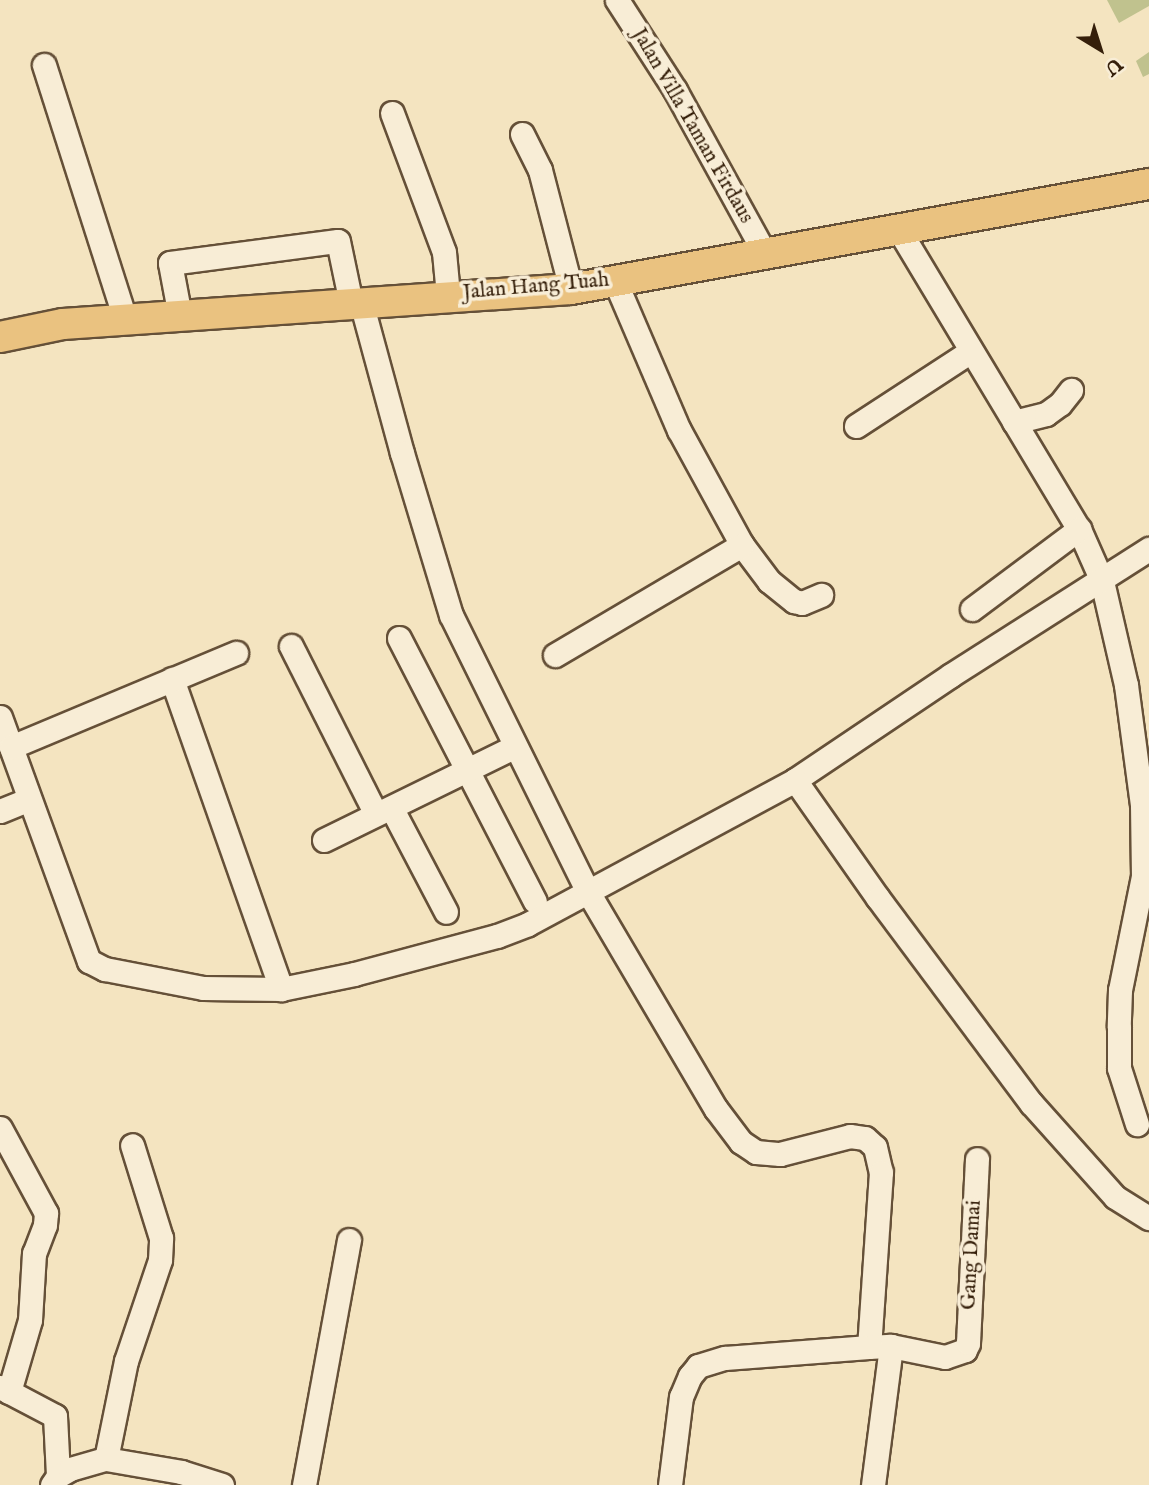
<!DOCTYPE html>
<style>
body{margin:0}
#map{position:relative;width:1149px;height:1485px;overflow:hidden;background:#f4e4c0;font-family:"IM FELL English",serif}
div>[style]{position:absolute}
.green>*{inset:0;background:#c0c28e}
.roads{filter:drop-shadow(2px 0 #655038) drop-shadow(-2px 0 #655038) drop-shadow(0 2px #655038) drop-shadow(0 -2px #655038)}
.minor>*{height:23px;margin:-11.5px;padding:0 11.5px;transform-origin:11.5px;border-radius:11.5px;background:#f8edd6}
.major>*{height:30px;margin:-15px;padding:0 15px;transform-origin:15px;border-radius:15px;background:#eac280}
span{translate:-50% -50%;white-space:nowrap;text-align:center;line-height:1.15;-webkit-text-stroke:7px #f8edd6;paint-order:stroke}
.street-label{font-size:21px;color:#351f0a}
.north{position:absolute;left:1065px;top:14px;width:70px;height:70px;-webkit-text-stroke:5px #f8edd6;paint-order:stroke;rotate:142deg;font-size:19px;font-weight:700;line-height:28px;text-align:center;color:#351f0a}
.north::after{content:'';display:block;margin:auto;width:24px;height:32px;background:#351f0a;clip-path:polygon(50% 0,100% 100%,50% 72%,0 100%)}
</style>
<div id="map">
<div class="green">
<div style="clip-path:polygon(1107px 0,1149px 0,1149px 6px,1119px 23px)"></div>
<div style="clip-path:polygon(1149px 52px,1149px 74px,1143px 77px,1136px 61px)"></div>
</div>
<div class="roads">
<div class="minor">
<div style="left:617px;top:0;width:107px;rotate:57.2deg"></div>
<div style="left:675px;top:90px;width:187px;rotate:61.2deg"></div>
<div style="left:44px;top:65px;width:267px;rotate:72.3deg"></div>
<div style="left:392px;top:113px;width:148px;rotate:69.5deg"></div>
<div style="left:444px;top:252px;width:43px;rotate:84.7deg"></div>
<div style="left:522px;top:134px;width:40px;rotate:63.4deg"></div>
<div style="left:540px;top:170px;width:123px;rotate:75.4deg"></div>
<div style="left:899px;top:230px;width:349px;rotate:59deg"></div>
<div style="left:1079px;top:529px;width:57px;rotate:66.1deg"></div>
<div style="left:1102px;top:581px;width:107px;rotate:77deg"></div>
<div style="left:1126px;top:685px;width:121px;rotate:82.4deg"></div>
<div style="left:1142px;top:805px;width:71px;rotate:89.2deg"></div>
<div style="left:1143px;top:876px;width:116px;rotate:101.4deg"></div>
<div style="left:1120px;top:990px;width:37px;rotate:92deg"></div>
<div style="left:1119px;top:1027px;width:41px;rotate:90deg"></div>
<div style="left:1119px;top:1068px;width:59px;rotate:72.2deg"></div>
<div style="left:615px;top:281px;width:162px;rotate:66.8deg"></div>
<div style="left:679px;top:430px;width:131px;rotate:61.3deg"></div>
<div style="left:742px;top:545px;width:45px;rotate:53.1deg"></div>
<div style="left:769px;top:581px;width:32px;rotate:39deg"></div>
<div style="left:794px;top:601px;width:8px;rotate:14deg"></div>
<div style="left:802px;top:603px;width:21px;rotate:-23deg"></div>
<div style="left:361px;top:302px;width:156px;rotate:74.8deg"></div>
<div style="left:402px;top:453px;width:169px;rotate:73.2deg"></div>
<div style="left:451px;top:615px;width:309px;rotate:63.7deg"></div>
<div style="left:588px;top:892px;width:252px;rotate:59.5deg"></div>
<div style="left:716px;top:1109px;width:41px;rotate:52.9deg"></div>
<div style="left:741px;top:1142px;width:18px;rotate:34deg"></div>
<div style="left:756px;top:1152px;width:24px;rotate:5deg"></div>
<div style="left:780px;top:1154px;width:72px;rotate:-14.4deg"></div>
<div style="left:850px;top:1136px;width:15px;rotate:8deg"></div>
<div style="left:865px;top:1138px;width:13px;rotate:42deg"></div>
<div style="left:875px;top:1147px;width:26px;rotate:77deg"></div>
<div style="left:881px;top:1172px;width:175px;rotate:93.9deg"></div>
<div style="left:180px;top:316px;width:54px;rotate:-100.7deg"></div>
<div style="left:170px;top:263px;width:169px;rotate:-7.5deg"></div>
<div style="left:338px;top:241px;width:63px;rotate:78.2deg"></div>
<div style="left:1014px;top:422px;width:33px;rotate:-14deg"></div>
<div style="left:1046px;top:414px;width:17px;rotate:-36deg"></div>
<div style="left:1060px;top:404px;width:18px;rotate:-52deg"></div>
<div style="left:856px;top:426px;width:137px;rotate:-33.1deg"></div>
<div style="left:972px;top:609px;width:134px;rotate:-36.8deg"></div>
<div style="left:399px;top:638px;width:296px;rotate:62.7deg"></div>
<div style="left:291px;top:646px;width:188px;rotate:63.2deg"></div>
<div style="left:555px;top:655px;width:217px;rotate:-30.5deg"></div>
<div style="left:172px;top:679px;width:329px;rotate:70.6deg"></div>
<div style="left:0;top:717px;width:260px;rotate:70deg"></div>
<div style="left:89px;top:961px;width:18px;rotate:27deg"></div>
<div style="left:105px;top:969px;width:100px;rotate:11deg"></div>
<div style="left:203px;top:988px;width:78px;rotate:0.7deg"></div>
<div style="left:281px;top:989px;width:75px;rotate:-11.6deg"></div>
<div style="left:354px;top:974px;width:148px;rotate:-14.9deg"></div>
<div style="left:497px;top:936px;width:33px;rotate:-21deg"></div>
<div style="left:528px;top:924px;width:303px;rotate:-28.3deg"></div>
<div style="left:795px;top:780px;width:188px;rotate:-33.9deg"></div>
<div style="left:951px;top:675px;width:235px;rotate:-32.5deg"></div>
<div style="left:11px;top:747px;width:244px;rotate:-22.7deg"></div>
<div style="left:795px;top:780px;width:144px;rotate:54.9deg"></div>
<div style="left:878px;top:898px;width:256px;rotate:53.3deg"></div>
<div style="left:1031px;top:1103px;width:126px;rotate:48.2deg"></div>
<div style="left:1115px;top:1197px;width:40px;rotate:32deg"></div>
<div style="left:392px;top:809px;width:116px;rotate:62.3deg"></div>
<div style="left:0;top:811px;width:31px;rotate:-22deg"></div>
<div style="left:324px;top:840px;width:212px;rotate:-26.1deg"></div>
<div style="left:0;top:1128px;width:97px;rotate:61.6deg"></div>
<div style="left:46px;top:1213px;width:12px;rotate:95deg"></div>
<div style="left:45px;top:1225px;width:30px;rotate:111deg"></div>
<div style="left:34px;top:1253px;width:67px;rotate:93.4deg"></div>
<div style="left:30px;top:1320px;width:75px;rotate:106.3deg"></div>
<div style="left:0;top:1387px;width:62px;rotate:27.8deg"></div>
<div style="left:55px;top:1416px;width:60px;rotate:87.1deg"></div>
<div style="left:106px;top:1459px;width:100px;rotate:-78.5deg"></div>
<div style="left:126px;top:1361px;width:107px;rotate:-71.4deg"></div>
<div style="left:160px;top:1260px;width:22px;rotate:-87deg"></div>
<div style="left:161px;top:1238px;width:97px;rotate:-107.3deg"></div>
<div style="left:52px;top:1485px;width:11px;rotate:-56deg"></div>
<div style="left:58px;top:1476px;width:14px;rotate:-30deg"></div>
<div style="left:70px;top:1469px;width:37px;rotate:-16deg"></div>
<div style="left:106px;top:1459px;width:76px;rotate:9.8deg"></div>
<div style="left:181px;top:1472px;width:43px;rotate:17.6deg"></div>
<div style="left:304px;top:1485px;width:249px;rotate:-79.6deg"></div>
<div style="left:670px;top:1485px;width:89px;rotate:-82.9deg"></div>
<div style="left:681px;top:1397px;width:23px;rotate:-67deg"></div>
<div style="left:690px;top:1376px;width:13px;rotate:-51deg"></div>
<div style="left:698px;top:1366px;width:28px;rotate:-17deg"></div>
<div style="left:725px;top:1358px;width:144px;rotate:-4.4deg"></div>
<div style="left:869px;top:1347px;width:22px;rotate:-3deg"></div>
<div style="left:891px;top:1346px;width:55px;rotate:11.5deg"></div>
<div style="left:945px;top:1357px;width:21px;rotate:-19deg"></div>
<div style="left:965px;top:1350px;width:8px;rotate:-67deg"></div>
<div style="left:968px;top:1343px;width:184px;rotate:-87.2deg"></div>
<div style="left:873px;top:1485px;width:140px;rotate:-82.6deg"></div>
</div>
<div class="major">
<div style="left:0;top:337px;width:64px;rotate:-11.7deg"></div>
<div style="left:63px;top:324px;width:509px;rotate:-3.94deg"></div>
<div style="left:571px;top:289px;width:587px;rotate:-10.3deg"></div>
</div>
</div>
<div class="street-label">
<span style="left:692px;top:126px;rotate:60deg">Jalan Villa Taman Firdaus</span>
<span style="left:536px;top:287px;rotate:-5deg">Jalan Hang Tuah</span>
<span style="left:972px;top:1255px;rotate:-87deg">Gang Damai</span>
</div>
<div class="north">U</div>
</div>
